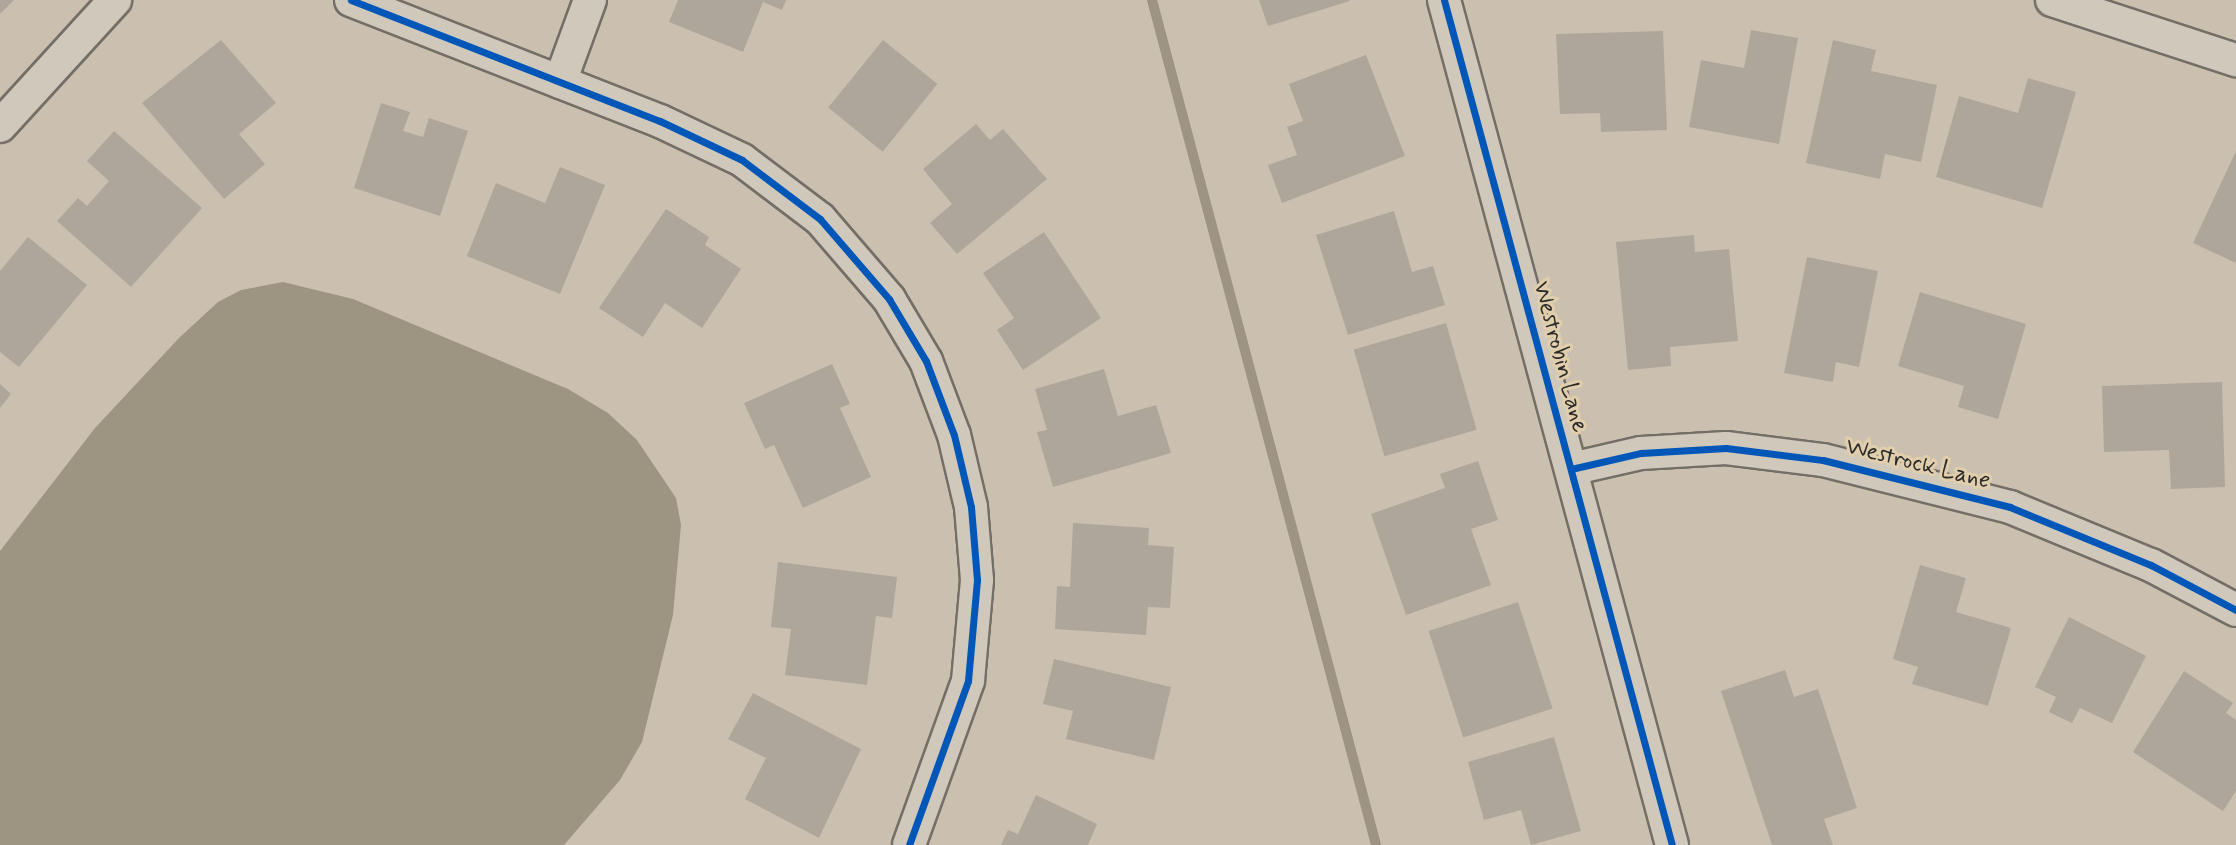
<!DOCTYPE html>
<style>
body{margin:0}
#map{position:relative;width:2236px;height:845px;overflow:hidden;background:#cbc0af;font-family:Mynerve,sans-serif}
div>[style]{position:absolute}
.water>*{inset:0;background:#9e9482}
.stream>*{height:10px;margin:-5px;padding:0 5px;transform-origin:5px;border-radius:5px;background:#9e9482}
.building>*{inset:0;background:#aea69b;transform-origin:0 0}
.roads{filter:drop-shadow(2px 0 #736e66) drop-shadow(-2px 0 #736e66) drop-shadow(0 2px #736e66) drop-shadow(0 -2px #736e66)}
.minor>*{height:32px;margin:-16px;padding:0 16px;transform-origin:16px;border-radius:16px;background:#cfc8bb}
.cycleway>*{height:7px;margin:-3.5px;padding:0 3.5px;transform-origin:3.5px;border-radius:3.5px;background:#0057b8}
span{translate:-50% -50%;white-space:nowrap;text-align:center;line-height:1.15;-webkit-text-stroke:6px #e1ceac;paint-order:stroke}
.street-label{font-size:24px;color:#2b2b2b}
</style>
<div id="map">
<div class="water">
<div style="clip-path:polygon(283px 282px,353px 299px,568px 389px,608px 413px,637px 440px,676px 498px,681px 525px,673px 615px,642px 742px,620px 780px,564px 845px,0 845px,0 551px,95px 428px,179px 338px,218px 302px,241px 290px)"></div>
</div>
<div class="stream">
<div style="left:1152px;top:0;width:874px;rotate:75.15deg"></div>
</div>
<div class="building">
<div style="clip-path:polygon(0 0,14px 0,0 14px)"></div>
<div style="clip-path:polygon(678px 0,786px 0,782px 10px,763px 2px,743px 52px,669px 22px)"></div>
<div style="clip-path:polygon(1259px 0,1349px 0,1350px 1px,1268px 26px)"></div>
<div style="clip-path:polygon(1751px 30px,1798px 38px,1779px 144px,1689px 127px,1701px 60px,1744px 68px)"></div>
<div style="clip-path:polygon(1663px 31px,1667px 130px,1601px 132px,1600px 113px,1560px 114px,1556px 34px)"></div>
<div style="clip-path:polygon(221px 40px,276px 103px,239px 134px,265px 164px,224px 199px,142px 103px)"></div>
<div style="left:883px;top:40px;width:70px;height:87px;rotate:39deg"></div>
<div style="clip-path:polygon(1833px 40px,1876px 50px,1871px 71px,1937px 85px,1921px 162px,1885px 154px,1880px 179px,1806px 163px)"></div>
<div style="clip-path:polygon(1366px 55px,1405px 156px,1282px 203px,1268px 165px,1297px 155px,1287px 127px,1303px 121px,1289px 84px)"></div>
<div style="clip-path:polygon(2028px 78px,2076px 92px,2042px 208px,1936px 177px,1959px 96px,2018px 113px)"></div>
<div style="clip-path:polygon(381px 103px,410px 112px,403px 131px,423px 137px,429px 118px,468px 131px,440px 216px,354px 188px)"></div>
<div style="clip-path:polygon(976px 124px,990px 140px,1003px 129px,1047px 179px,957px 254px,930px 223px,952px 204px,923px 169px)"></div>
<div style="clip-path:polygon(114px 131px,202px 208px,131px 287px,57px 221px,78px 198px,87px 206px,109px 181px,87px 161px)"></div>
<div style="clip-path:polygon(2236px 151px,2236px 263px,2193px 243px)"></div>
<div style="clip-path:polygon(560px 167px,605px 185px,560px 294px,467px 256px,496px 183px,545px 203px)"></div>
<div style="clip-path:polygon(666px 209px,709px 237px,705px 245px,741px 269px,702px 328px,665px 303px,643px 337px,599px 308px)"></div>
<div style="clip-path:polygon(1394px 211px,1412px 272px,1433px 266px,1445px 305px,1348px 335px,1316px 235px)"></div>
<div style="clip-path:polygon(1044px 232px,1101px 318px,1023px 370px,997px 330px,1014px 318px,983px 273px)"></div>
<div style="clip-path:polygon(1694px 235px,1695px 252px,1729px 249px,1738px 341px,1670px 347px,1671px 366px,1628px 370px,1616px 242px)"></div>
<div style="clip-path:polygon(28px 237px,87px 285px,19px 367px,0 352px,0 271px)"></div>
<div style="clip-path:polygon(1807px 257px,1878px 271px,1859px 367px,1836px 362px,1833px 382px,1784px 373px)"></div>
<div style="clip-path:polygon(1920px 292px,2026px 324px,1998px 419px,1958px 407px,1964px 386px,1898px 366px)"></div>
<div style="left:1446px;top:323px;width:111px;height:96px;rotate:74deg"></div>
<div style="clip-path:polygon(832px 364px,850px 404px,840px 408px,871px 477px,803px 508px,774px 445px,765px 449px,744px 403px)"></div>
<div style="clip-path:polygon(1104px 369px,1118px 416px,1156px 405px,1171px 453px,1053px 487px,1037px 432px,1047px 430px,1035px 389px)"></div>
<div style="clip-path:polygon(2222px 382px,2225px 487px,2171px 489px,2169px 450px,2104px 452px,2102px 386px)"></div>
<div style="clip-path:polygon(0 384px,11px 394px,0 408px)"></div>
<div style="clip-path:polygon(1478px 461px,1498px 520px,1471px 529px,1491px 585px,1406px 615px,1371px 514px,1445px 488px,1440px 474px)"></div>
<div style="clip-path:polygon(1073px 523px,1149px 528px,1148px 545px,1174px 547px,1170px 608px,1148px 607px,1146px 635px,1055px 629px,1057px 586px,1070px 587px)"></div>
<div style="clip-path:polygon(778px 562px,897px 577px,892px 618px,876px 616px,867px 685px,785px 675px,791px 629px,771px 627px)"></div>
<div style="clip-path:polygon(1920px 565px,1966px 578px,1956px 612px,2011px 628px,1988px 706px,1912px 684px,1918px 667px,1893px 659px)"></div>
<div style="left:1518px;top:602px;width:112px;height:94px;rotate:72deg"></div>
<div style="clip-path:polygon(2069px 617px,2146px 656px,2112px 723px,2080px 708px,2072px 723px,2049px 712px,2056px 697px,2035px 687px)"></div>
<div style="clip-path:polygon(1054px 659px,1171px 687px,1154px 760px,1066px 739px,1073px 711px,1043px 704px)"></div>
<div style="clip-path:polygon(1785px 670px,1794px 697px,1818px 689px,1857px 808px,1824px 819px,1833px 845px,1772px 845px,1721px 691px)"></div>
<div style="clip-path:polygon(2184px 671px,2233px 703px,2226px 713px,2236px 720px,2236px 791px,2223px 811px,2133px 752px)"></div>
<div style="clip-path:polygon(753px 693px,861px 749px,819px 838px,745px 799px,766px 758px,728px 739px)"></div>
<div style="clip-path:polygon(1554px 737px,1581px 831px,1531px 845px,1521px 810px,1484px 820px,1468px 762px)"></div>
<div style="clip-path:polygon(1036px 795px,1097px 824px,1088px 845px,1001px 845px,1008px 830px,1018px 834px)"></div>
</div>
<div class="roads">
<div class="minor">
<div style="left:351px;top:0;width:332px;rotate:21.4deg"></div>
<div style="left:660px;top:121px;width:91px;rotate:25.4deg"></div>
<div style="left:742px;top:160px;width:98px;rotate:37.1deg"></div>
<div style="left:820px;top:219px;width:106px;rotate:49.2deg"></div>
<div style="left:889px;top:299px;width:72px;rotate:59.2deg"></div>
<div style="left:926px;top:361px;width:79px;rotate:69.3deg"></div>
<div style="left:954px;top:435px;width:74px;rotate:76.7deg"></div>
<div style="left:971px;top:507px;width:73px;rotate:85.3deg"></div>
<div style="left:977px;top:580px;width:101px;rotate:95.1deg"></div>
<div style="left:968px;top:681px;width:174px;rotate:109.8deg"></div>
<div style="left:1444px;top:0;width:875px;rotate:74.9deg"></div>
<div style="left:2052px;top:0;width:194px;rotate:18.1deg"></div>
<div style="left:560px;top:82px;width:87px;rotate:-69.9deg"></div>
<div style="left:0;top:126px;width:171px;rotate:-47.6deg"></div>
<div style="left:1571px;top:469px;width:72px;rotate:-12.9deg"></div>
<div style="left:1641px;top:453px;width:85px;rotate:-3.4deg"></div>
<div style="left:1726px;top:448px;width:98px;rotate:7.1deg"></div>
<div style="left:1823px;top:460px;width:193px;rotate:14.1deg"></div>
<div style="left:2010px;top:507px;width:152px;rotate:22.4deg"></div>
<div style="left:2151px;top:565px;width:96px;rotate:27.9deg"></div>
</div>
</div>
<div class="cycleway">
<div style="left:351px;top:0;width:332px;rotate:21.4deg"></div>
<div style="left:660px;top:121px;width:91px;rotate:25.4deg"></div>
<div style="left:742px;top:160px;width:98px;rotate:37.1deg"></div>
<div style="left:820px;top:219px;width:106px;rotate:49.2deg"></div>
<div style="left:889px;top:299px;width:72px;rotate:59.2deg"></div>
<div style="left:926px;top:361px;width:79px;rotate:69.3deg"></div>
<div style="left:954px;top:435px;width:74px;rotate:76.7deg"></div>
<div style="left:971px;top:507px;width:73px;rotate:85.3deg"></div>
<div style="left:977px;top:580px;width:101px;rotate:95.1deg"></div>
<div style="left:968px;top:681px;width:174px;rotate:109.8deg"></div>
<div style="left:1444px;top:0;width:875px;rotate:74.9deg"></div>
<div style="left:1571px;top:469px;width:72px;rotate:-12.9deg"></div>
<div style="left:1641px;top:453px;width:85px;rotate:-3.4deg"></div>
<div style="left:1726px;top:448px;width:98px;rotate:7.1deg"></div>
<div style="left:1823px;top:460px;width:193px;rotate:14.1deg"></div>
<div style="left:2010px;top:507px;width:152px;rotate:22.4deg"></div>
<div style="left:2151px;top:565px;width:96px;rotate:27.9deg"></div>
</div>
<div class="street-label">
<span style="left:1560px;top:357px;rotate:75deg">Westrobin Lane</span>
<span style="left:1918px;top:464px;rotate:14deg">Westrock Lane</span>
</div>
</div>
